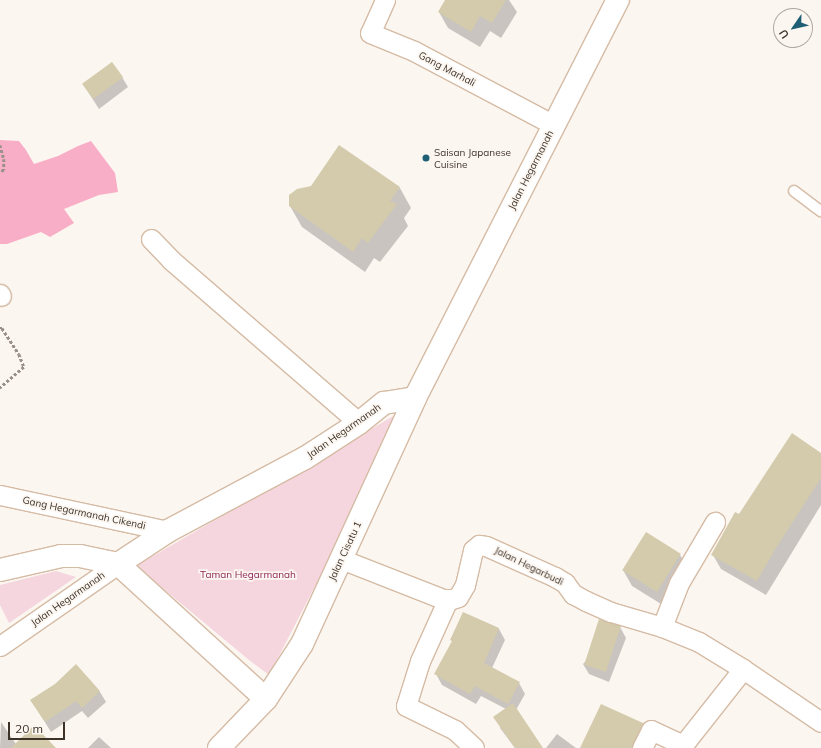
<!DOCTYPE html>
<style>
body{margin:0}
#map{position:relative;width:821px;height:748px;overflow:hidden;background:#fcf6f1;font-family:Mulish,sans-serif}
div>[style]{position:absolute}
.green>*{inset:0;background:#f5d6df}
.forest>*{inset:0;background:#f9aec7}
.shadow>*{inset:0;background:#0003}
.building>*{inset:0;background:#d3cbab;transform-origin:0 0}
.path>*{height:2.5px;margin-top:-1.25px;transform-origin:0;background:repeating-linear-gradient(90deg,#989089 0 3px,transparent 0 5px)}
.roads{filter:drop-shadow(1px 0 #d5bba4) drop-shadow(-1px 0 #d5bba4) drop-shadow(0 1px #d5bba4) drop-shadow(0 -1px #d5bba4)}
.lane>*{height:10px;margin:-5px;padding:0 5px;transform-origin:5px;border-radius:5px;background:#fff}
.street>*{height:19px;margin:-9.5px;padding:0 9.5px;transform-origin:9.5px;border-radius:9.5px;background:#fff}
.secondary>*{height:22px;margin:-11px;padding:0 11px;transform-origin:11px;border-radius:11px;background:#fff}
.dots>*{width:11px;height:11px;translate:-50% -50%;box-sizing:border-box;border:2px solid #fcf6f1;border-radius:50%}
span{translate:-50% -50%;white-space:nowrap;text-align:center;line-height:1.15;-webkit-text-stroke:3.5px #fcf6f1;paint-order:stroke}
.street-label{font-size:10px;color:#3c3228}
.poi-label{font-size:10px;color:#3c3228}
.left{translate:0 -50%;text-align:left}
.park-label{font-size:10px;color:#902756}
.north{position:absolute;left:773px;top:8px;width:40px;height:40px;box-sizing:border-box;background:#fcf6f1;border:1px solid #afa8a1;border-radius:50%;rotate:236deg;font-size:11px;font-weight:700;line-height:16px;text-align:center;color:#3c3228}
.north::after{content:'';display:block;margin:auto;width:14px;height:18px;background:#1f5f75;clip-path:polygon(50% 0,100% 100%,50% 72%,0 100%)}
.scale{position:absolute;left:8px;top:722px;width:57px;height:18px;box-sizing:border-box;border:2px solid #3c3228;border-top:0;padding-left:5px;font-size:12px;line-height:14px;white-space:nowrap;color:#3c3228;-webkit-text-stroke:3px #fcf6f1;paint-order:stroke}
</style>
<div id="map">
<div class="green">
<div style="clip-path:polygon(395px 415px,353px 513px,269px 675px,249px 660px,136px 566px)"></div>
<div style="clip-path:polygon(56px 571px,76px 577px,9px 623px,0 605px,0 585px)"></div>
</div>
<div class="forest">
<div style="clip-path:polygon(0 140px,19px 141px,26px 150px,34px 164px,58px 156px,78px 146px,91px 141px,115px 173px,118px 192px,99px 195px,64px 209px,74px 223px,50px 237px,41px 232px,7px 244px,0 244px)"></div>
</div>
<div class="shadow">
<div style="clip-path:polygon(446px 0,509px 0,517px 12px,501px 38px,490px 31px,480px 47px,448px 28px,439px 12px)"></div>
<div style="clip-path:polygon(122px 77px,128px 87px,99px 109px,83px 84px)"></div>
<div style="clip-path:polygon(400px 188px,411px 208px,404px 218px,408px 226px,380px 262px,374px 258px,365px 272px,302px 227px,290px 206px)"></div>
<div style="clip-path:polygon(821px 454px,821px 505px,766px 595px,721px 569px,713px 555px,739px 515px)"></div>
<div style="clip-path:polygon(680px 555px,689px 570px,666px 607px,632px 586px,623px 570px)"></div>
<div style="clip-path:polygon(463px 613px,499px 629px,505px 640px,492px 668px,519px 683px,525px 694px,516px 710px,537px 748px,515px 748px,500px 728px,506px 709px,481px 696px,476px 704px,442px 685px,436px 674px,453px 642px,451px 640px)"></div>
<div style="clip-path:polygon(620px 627px,626px 638px,609px 682px,589px 674px,583px 664px)"></div>
<div style="clip-path:polygon(76px 666px,100px 692px,106px 702px,88px 718px,82px 711px,51px 732px,38px 711px,55px 685px)"></div>
<div style="clip-path:polygon(1px 722px,16px 744px,53px 748px,0 748px)"></div>
<div style="clip-path:polygon(643px 723px,650px 737px,644px 748px,581px 748px)"></div>
<div style="clip-path:polygon(557px 734px,576px 748px,546px 748px)"></div>
<div style="clip-path:polygon(99px 737px,111px 748px,88px 748px)"></div>
</div>
<div class="building">
<div style="clip-path:polygon(445px 0,506px 0,492px 23px,480px 16px,471px 32px,438px 12px)"></div>
<div style="left:112px;top:62px;width:19px;height:37px;rotate:54deg"></div>
<div style="clip-path:polygon(339px 145px,400px 187px,390px 201px,397px 204px,368px 243px,362px 238px,353px 252px,289px 206px,289px 195px,297px 189px,311px 186px)"></div>
<div style="clip-path:polygon(792px 433px,821px 453px,821px 478px,776px 548px,757px 581px,711px 555px,735px 512px,739px 514px)"></div>
<div style="left:646px;top:532px;width:41px;height:45px;rotate:32deg"></div>
<div style="clip-path:polygon(463px 612px,499px 628px,484px 663px,520px 682px,508px 704px,475px 686px,470px 694px,434px 674px,452px 641px,450px 640px)"></div>
<div style="left:599px;top:619px;width:23px;height:48px;rotate:18deg"></div>
<div style="clip-path:polygon(76px 664px,100px 691px,82px 708px,76px 701px,45px 722px,30px 700px,55px 684px)"></div>
<div style="clip-path:polygon(513px 703px,543px 748px,515px 748px,493px 717px)"></div>
<div style="clip-path:polygon(601px 704px,643px 723px,631px 748px,580px 748px)"></div>
<div style="clip-path:polygon(34px 725px,56px 748px,11px 748px)"></div>
</div>
<div class="path">
<div style="left:0;top:145px;width:15px;rotate:74deg"></div>
<div style="left:4px;top:159px;width:11px;rotate:90deg"></div>
<div style="left:4px;top:170px;width:4px;rotate:153deg"></div>
<div style="left:0;top:328px;width:2px"></div>
<div style="left:2px;top:328px;width:31px;rotate:57deg"></div>
<div style="left:19px;top:354px;width:14px;rotate:69deg"></div>
<div style="left:24px;top:367px;width:32px;rotate:139deg"></div>
</div>
<div class="roads">
<div class="lane">
<div style="left:794px;top:191px;width:34px;rotate:37deg"></div>
</div>
<div class="street">
<div style="left:385px;top:0;width:36px;rotate:114deg"></div>
<div style="left:370px;top:33px;width:48px;rotate:22.2deg"></div>
<div style="left:414px;top:51px;width:158px;rotate:27.9deg"></div>
<div style="left:151px;top:239px;width:29px;rotate:46deg"></div>
<div style="left:171px;top:260px;width:249px;rotate:40.9deg"></div>
<div style="left:0;top:294px;width:2px;rotate:63deg"></div>
<div style="left:0;top:495px;width:172px;rotate:12.1deg"></div>
<div style="left:341px;top:559px;width:110px;rotate:21.4deg"></div>
<div style="left:443px;top:599px;width:9px"></div>
<div style="left:452px;top:599px;width:6px;rotate:-18deg"></div>
<div style="left:458px;top:597px;width:14px;rotate:-60deg"></div>
<div style="left:465px;top:585px;width:36px;rotate:-77deg"></div>
<div style="left:473px;top:550px;width:8px;rotate:-40deg"></div>
<div style="left:479px;top:545px;width:7px;rotate:8deg"></div>
<div style="left:486px;top:546px;width:76px;rotate:24.2deg"></div>
<div style="left:555px;top:577px;width:12px;rotate:31deg"></div>
<div style="left:565px;top:583px;width:14px;rotate:54deg"></div>
<div style="left:573px;top:594px;width:15px;rotate:28deg"></div>
<div style="left:586px;top:601px;width:27px;rotate:24deg"></div>
<div style="left:611px;top:612px;width:53px;rotate:16.4deg"></div>
<div style="left:662px;top:627px;width:40px;rotate:22deg"></div>
<div style="left:699px;top:642px;width:52px;rotate:31.5deg"></div>
<div style="left:743px;top:669px;width:94px;rotate:34.2deg"></div>
<div style="left:448px;top:599px;width:68px;rotate:114.3deg"></div>
<div style="left:420px;top:661px;width:47px;rotate:107.3deg"></div>
<div style="left:406px;top:706px;width:55px;rotate:26.1deg"></div>
<div style="left:455px;top:730px;width:26px;rotate:43deg"></div>
<div style="left:662px;top:627px;width:47px;rotate:-68.9deg"></div>
<div style="left:679px;top:583px;width:71px;rotate:-59.5deg"></div>
<div style="left:0;top:646px;width:144px;rotate:-34.8deg"></div>
<div style="left:642px;top:748px;width:20px;rotate:-63deg"></div>
<div style="left:651px;top:730px;width:35px;rotate:25deg"></div>
<div style="left:683px;top:745px;width:97px;rotate:-51.7deg"></div>
</div>
<div class="secondary">
<div style="left:118px;top:564px;width:60px;rotate:-33.4deg"></div>
<div style="left:168px;top:531px;width:155px;rotate:-28.1deg"></div>
<div style="left:305px;top:458px;width:64px;rotate:-32.9deg"></div>
<div style="left:359px;top:423px;width:32px;rotate:-39deg"></div>
<div style="left:384px;top:403px;width:31px;rotate:-9deg"></div>
<div style="left:0;top:570px;width:63px;rotate:-12.9deg"></div>
<div style="left:61px;top:556px;width:19px"></div>
<div style="left:80px;top:556px;width:39px;rotate:12deg"></div>
<div style="left:118px;top:564px;width:200px;rotate:42.4deg"></div>
<div style="left:219px;top:748px;width:68px;rotate:-46.2deg"></div>
<div style="left:266px;top:699px;width:66px;rotate:-56.8deg"></div>
<div style="left:302px;top:644px;width:271px;rotate:-65.3deg"></div>
<div style="left:415px;top:398px;width:447px;rotate:-63deg"></div>
</div>
</div>
<div class="dots">
<div style="left:426px;top:158px;background:#1f5f75"></div>
</div>
<div class="street-label">
<span style="left:447px;top:69px;rotate:28deg">Gang Marhali</span>
<span style="left:531px;top:170px;rotate:-63deg">Jalan Hegarmanah</span>
<span style="left:344px;top:431px;rotate:-35deg">Jalan Hegarmanah</span>
<span style="left:84px;top:513px;rotate:12deg">Gang Hegarmanah Cikendi</span>
<span style="left:345px;top:551px;rotate:-65deg">Jalan Cisatu 1</span>
<span style="left:529px;top:566px;rotate:26deg">Jalan Hegarbudi</span>
<span style="left:68px;top:599px;rotate:-35deg">Jalan Hegarmanah</span>
</div>
<div class="poi-label">
<span class="left" style="left:434px;top:158px">Saisan Japanese<br>Cuisine</span>
</div>
<div class="park-label">
<span style="left:248px;top:575px">Taman Hegarmanah</span>
</div>
<div class="north">U</div>
<div class="scale">20 m</div>
</div>
